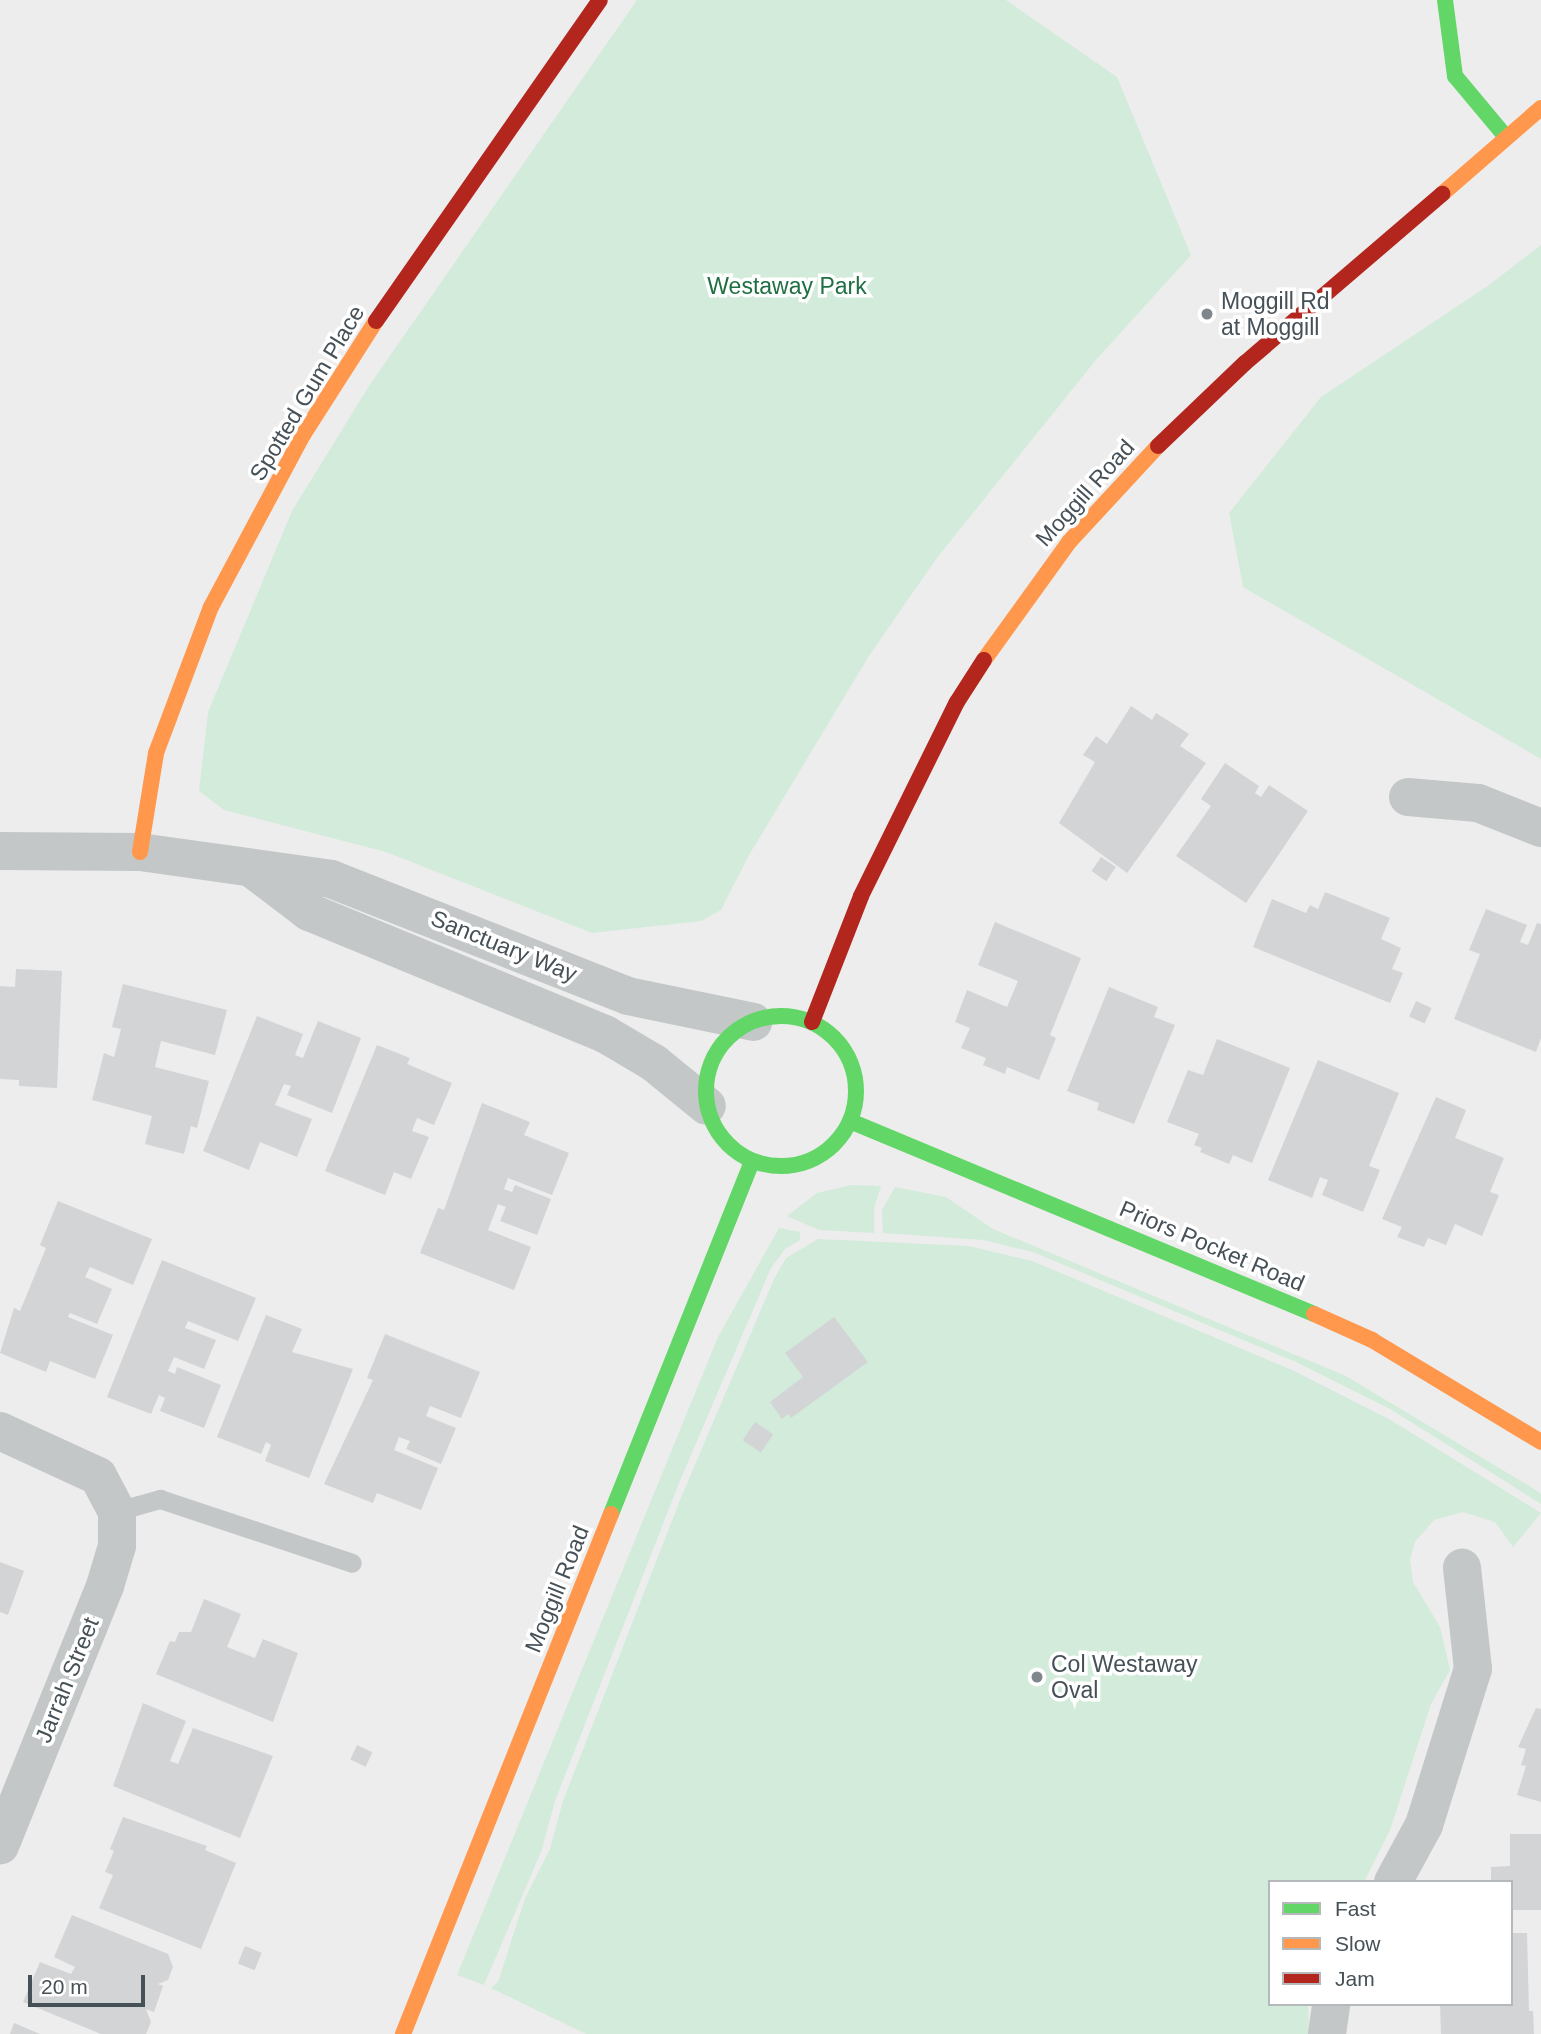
<!DOCTYPE html>
<style>
body{margin:0}
#map{position:relative;width:1541px;height:2034px;overflow:hidden;background:#ededed;font-family:Helvetica,sans-serif}
div>[style]{position:absolute}
.green>*{inset:0;background:#d3ebda}
.building>*{inset:0;background:#d3d4d6;transform-origin:0 0}
.lane>*{height:19px;margin:-9.5px;padding:0 9.5px;transform-origin:9.5px;border-radius:9.5px;background:#c4c7c8}
.street>*{height:38px;margin:-19px;padding:0 19px;transform-origin:19px;border-radius:19px;background:#c4c7c8}
.fast>*{height:16px;margin:-8px;padding:0 8px;transform-origin:8px;border-radius:8px;background:#63d668}
.fast>.ring{margin:-8px;padding:0;box-sizing:content-box;background:none;border:16px solid #63d668;border-radius:50%}
.slow>*{height:16px;margin:-8px;padding:0 8px;transform-origin:8px;border-radius:8px;background:#ff974d}
.jam>*{height:16px;margin:-8px;padding:0 8px;transform-origin:8px;border-radius:8px;background:#b3261e}
.dots>*{width:19px;height:19px;translate:-50% -50%;box-sizing:border-box;border:4px solid #fff;border-radius:50%}
span{translate:-50% -50%;white-space:nowrap;text-align:center;line-height:1.15;-webkit-text-stroke:7px #fff;paint-order:stroke}
.park-label{font-size:23px;color:#1f6f42}
.poi-label{font-size:23px;color:#465057}
.left{translate:0 -50%;text-align:left}
.street-label{font-size:23px;color:#465057}
.legend{position:absolute;left:1268px;top:1880px;width:245px;height:126px;box-sizing:border-box;background:#fff;border:2px solid #b5b9bc;margin:0;padding:9px 12px;list-style:none;font-size:21px;color:#465057}
.legend li{display:flex;align-items:center;gap:14px;height:35px}
.legend b{width:35px;border:2px solid #b5b9bc}
.scale{position:absolute;left:28px;top:1975px;width:117px;height:32px;box-sizing:border-box;border:4px solid #465057;border-top:0;padding-left:9px;font-size:21px;line-height:24px;white-space:nowrap;color:#465057;-webkit-text-stroke:5px #fff;paint-order:stroke}
</style>
<div id="map">
<div class="green">
<div style="clip-path:polygon(637px 0,1006px 0,1117px 77px,1191px 255px,1095px 361px,936px 559px,869px 656px,749px 855px,721px 910px,701px 921px,592px 933px,386px 852px,224px 810px,199px 791px,208px 712px,292px 511px,369px 386px)"></div>
<div style="clip-path:polygon(1541px 245px,1541px 759px,1243px 587px,1229px 513px,1321px 397px,1489px 285px)"></div>
<div style="clip-path:polygon(851px 1185px,881px 1186px,874px 1208px,874px 1233px,819px 1230px,787px 1216px,817px 1193px)"></div>
<div style="clip-path:polygon(895px 1187px,946px 1197px,993px 1229px,1346px 1376px,1531px 1487px,1541px 1494px,1541px 1504px,1392px 1410px,1296px 1362px,1033px 1252px,983px 1240px,883px 1233px,882px 1210px)"></div>
<div style="clip-path:polygon(779px 1228px,800px 1232px,800px 1240px,785px 1249px,771px 1268px,679px 1483px,555px 1801px,541px 1852px,484px 1985px,457px 1975px,718px 1337px)"></div>
<div style="clip-path:polygon(818px 1239px,969px 1246px,1032px 1261px,1292px 1370px,1389px 1419px,1541px 1513px,1513px 1547px,1495px 1522px,1463px 1512px,1434px 1520px,1415px 1542px,1410px 1560px,1413px 1582px,1440px 1627px,1450px 1670px,1431px 1704px,1390px 1830px,1364px 1882px,1270px 1882px,1270px 2004px,1308px 2004px,1309px 2034px,586px 2034px,491px 1988px,498px 1982px,525px 1898px,550px 1849px,563px 1801px,680px 1500px,774px 1279px,786px 1258px)"></div>
</div>
<div class="building">
<div style="clip-path:polygon(1131px 706px,1152px 720px,1156px 713px,1189px 734px,1180px 746px,1206px 763px,1127px 873px,1059px 823px,1095px 762px,1083px 755px,1096px 736px,1107px 744px)"></div>
<div style="clip-path:polygon(1225px 763px,1259px 786px,1255px 793px,1261px 797px,1269px 785px,1308px 811px,1246px 903px,1176px 856px,1211px 806px,1201px 799px)"></div>
<div style="left:1101px;top:857px;width:18px;height:17px;rotate:34deg"></div>
<div style="clip-path:polygon(1325px 892px,1390px 918px,1381px 939px,1401px 948px,1392px 969px,1403px 973px,1390px 1003px,1253px 947px,1272px 899px,1306px 913px,1310px 905px,1318px 909px)"></div>
<div style="clip-path:polygon(1486px 909px,1527px 925px,1520px 942px,1528px 945px,1537px 923px,1541px 924px,1541px 1038px,1536px 1052px,1454px 1019px,1480px 954px,1469px 950px)"></div>
<div style="clip-path:polygon(995px 922px,1081px 958px,1050px 1035px,1056px 1038px,1039px 1080px,1007px 1067px,1005px 1074px,983px 1065px,986px 1058px,961px 1048px,970px 1028px,955px 1022px,967px 990px,1007px 1007px,1018px 981px,978px 965px)"></div>
<div style="clip-path:polygon(16px 969px,62px 971px,57px 1088px,19px 1086px,19px 1080px,0 1079px,0 986px,15px 987px)"></div>
<div style="clip-path:polygon(123px 984px,227px 1010px,215px 1055px,161px 1041px,155px 1067px,209px 1081px,197px 1128px,191px 1126px,184px 1154px,145px 1144px,152px 1116px,92px 1100px,104px 1053px,114px 1057px,121px 1029px,112px 1027px)"></div>
<div style="clip-path:polygon(1109px 987px,1158px 1007px,1154px 1017px,1175px 1025px,1134px 1124px,1097px 1110px,1099px 1103px,1067px 1091px)"></div>
<div style="left:1416px;top:1001px;width:17px;height:17px;rotate:24deg"></div>
<div style="clip-path:polygon(257px 1016px,303px 1034px,295px 1055px,303px 1058px,318px 1021px,361px 1038px,332px 1113px,287px 1095px,291px 1086px,284px 1084px,275px 1105px,312px 1119px,297px 1157px,260px 1142px,249px 1170px,203px 1151px)"></div>
<div style="clip-path:polygon(1217px 1039px,1290px 1068px,1252px 1163px,1233px 1155px,1229px 1164px,1200px 1152px,1202px 1148px,1194px 1145px,1199px 1134px,1167px 1122px,1188px 1070px,1203px 1075px)"></div>
<div style="clip-path:polygon(377px 1045px,410px 1058px,407px 1064px,452px 1083px,434px 1125px,417px 1118px,412px 1131px,429px 1137px,411px 1179px,394px 1172px,385px 1195px,325px 1171px)"></div>
<div style="clip-path:polygon(1318px 1060px,1399px 1093px,1369px 1166px,1380px 1170px,1363px 1212px,1322px 1195px,1328px 1180px,1320px 1177px,1312px 1198px,1268px 1180px)"></div>
<div style="clip-path:polygon(1436px 1097px,1466px 1110px,1455px 1138px,1504px 1158px,1490px 1192px,1499px 1195px,1482px 1236px,1455px 1224px,1446px 1245px,1428px 1238px,1424px 1247px,1397px 1237px,1402px 1227px,1382px 1219px)"></div>
<div style="clip-path:polygon(482px 1103px,530px 1122px,524px 1135px,569px 1153px,552px 1195px,508px 1178px,504px 1189px,512px 1192px,515px 1185px,551px 1199px,537px 1235px,500px 1221px,506px 1207px,498px 1204px,488px 1230px,531px 1247px,514px 1290px,420px 1253px,438px 1208px,444px 1210px)"></div>
<div style="clip-path:polygon(58px 1201px,152px 1239px,133px 1285px,90px 1267px,85px 1277px,112px 1289px,97px 1324px,70px 1313px,68px 1317px,113px 1335px,95px 1379px,50px 1361px,46px 1372px,0 1353px,14px 1308px,20px 1311px,46px 1248px,40px 1245px)"></div>
<div style="clip-path:polygon(162px 1260px,256px 1298px,238px 1341px,188px 1321px,185px 1328px,216px 1340px,204px 1369px,174px 1357px,168px 1371px,175px 1374px,177px 1367px,221px 1385px,204px 1428px,160px 1411px,165px 1398px,159px 1395px,151px 1414px,107px 1397px)"></div>
<div style="clip-path:polygon(266px 1315px,302px 1329px,292px 1352px,353px 1369px,309px 1478px,265px 1461px,271px 1445px,266px 1442px,261px 1454px,217px 1437px)"></div>
<div style="clip-path:polygon(834px 1317px,868px 1362px,791px 1418px,788px 1414px,782px 1419px,770px 1402px,803px 1377px,785px 1353px)"></div>
<div style="clip-path:polygon(385px 1334px,480px 1372px,461px 1418px,430px 1406px,426px 1416px,456px 1428px,441px 1464px,406px 1449px,410px 1441px,399px 1437px,394px 1450px,438px 1468px,421px 1510px,377px 1493px,373px 1503px,324px 1484px,373px 1380px,367px 1378px)"></div>
<div style="left:755px;top:1422px;width:22px;height:22px;rotate:34deg"></div>
<div style="clip-path:polygon(0 1562px,24px 1571px,8px 1615px,0 1612px)"></div>
<div style="clip-path:polygon(204px 1599px,241px 1614px,227px 1647px,255px 1658px,263px 1639px,298px 1653px,273px 1722px,156px 1674px,170px 1641px,175px 1642px,179px 1632px,191px 1632px)"></div>
<div style="clip-path:polygon(143px 1703px,186px 1721px,170px 1761px,178px 1764px,193px 1728px,273px 1756px,240px 1838px,113px 1786px)"></div>
<div style="clip-path:polygon(1536px 1708px,1541px 1709px,1541px 1802px,1517px 1795px,1526px 1766px,1521px 1765px,1526px 1749px,1518px 1747px)"></div>
<div style="left:357px;top:1745px;width:17px;height:16px;rotate:25deg"></div>
<div style="clip-path:polygon(123px 1817px,207px 1846px,205px 1850px,236px 1863px,201px 1949px,99px 1908px,113px 1875px,105px 1872px,114px 1851px,110px 1849px)"></div>
<div style="clip-path:polygon(1510px 1834px,1541px 1834px,1541px 1910px,1511px 1910px,1511px 1882px,1491px 1882px,1491px 1867px,1510px 1866px)"></div>
<div style="clip-path:polygon(72px 1915px,168px 1954px,173px 1967px,168px 1980px,158px 1984px,163px 1986px,154px 2012px,146px 2009px,151px 2022px,146px 2034px,101px 2034px,23px 2002px,40px 1962px,71px 1974px,75px 1967px,54px 1957px)"></div>
<div style="clip-path:polygon(1511px 1933px,1527px 1933px,1529px 2011px,1533px 2011px,1534px 2034px,1441px 2034px,1440px 2004px,1511px 2004px)"></div>
<div style="left:245px;top:1946px;width:18px;height:19px;rotate:22deg"></div>
<div style="clip-path:polygon(14px 2023px,40px 2034px,10px 2034px)"></div>
</div>
<div class="lane">
<div style="left:117px;top:1511px;width:45px;rotate:-15.6deg"></div>
<div style="left:160px;top:1499px;width:202px;rotate:18.4deg"></div>
</div>
<div class="street">
<div style="left:1408px;top:797px;width:70px;rotate:4.9deg"></div>
<div style="left:1478px;top:803px;width:68px;rotate:21.6deg"></div>
<div style="left:0;top:851px;width:140px;rotate:0.4deg"></div>
<div style="left:140px;top:852px;width:193px;rotate:8deg"></div>
<div style="left:331px;top:879px;width:319px;rotate:21.5deg"></div>
<div style="left:628px;top:996px;width:128px;rotate:11.7deg"></div>
<div style="left:255px;top:871px;width:68px;rotate:37.2deg"></div>
<div style="left:309px;top:912px;width:320px;rotate:22.4deg"></div>
<div style="left:605px;top:1034px;width:57px;rotate:30.6deg"></div>
<div style="left:654px;top:1063px;width:68px;rotate:39.1deg"></div>
<div style="left:0;top:1431px;width:108px;rotate:24.7deg"></div>
<div style="left:98px;top:1476px;width:40px;rotate:62deg"></div>
<div style="left:117px;top:1511px;width:35px;rotate:90deg"></div>
<div style="left:117px;top:1546px;width:42px;rotate:106.7deg"></div>
<div style="left:105px;top:1586px;width:280px;rotate:112deg"></div>
<div style="left:1393px;top:1882px;width:65px;rotate:-61.5deg"></div>
<div style="left:1424px;top:1825px;width:164px;rotate:-72.6deg"></div>
<div style="left:1473px;top:1669px;width:102px;rotate:-96.2deg"></div>
<div style="left:1327px;top:2034px;width:30px;rotate:-82deg"></div>
</div>
<div class="fast">
<div style="left:1445px;top:0;width:77px;rotate:82.5deg"></div>
<div style="left:1455px;top:76px;width:80px;rotate:50.1deg"></div>
<div class="ring" style="left:706px;top:1016px;width:134px;height:134px"></div>
<div style="left:850px;top:1121px;width:503px;rotate:22.58deg"></div>
<div style="left:611px;top:1514px;width:380px;rotate:-68.2deg"></div>
</div>
<div class="slow">
<div style="left:1442px;top:194px;width:131px;rotate:-41deg"></div>
<div style="left:984px;top:660px;width:145px;rotate:-54.2deg"></div>
<div style="left:1069px;top:542px;width:131px;rotate:-47.2deg"></div>
<div style="left:140px;top:852px;width:100px;rotate:-80.8deg"></div>
<div style="left:156px;top:753px;width:156px;rotate:-69.4deg"></div>
<div style="left:211px;top:607px;width:195px;rotate:-61.9deg"></div>
<div style="left:303px;top:435px;width:135px;rotate:-57.4deg"></div>
<div style="left:1314px;top:1314px;width:64px;rotate:24.1deg"></div>
<div style="left:1372px;top:1340px;width:197px;rotate:31.1deg"></div>
<div style="left:403px;top:2034px;width:560px;rotate:-68.2deg"></div>
</div>
<div class="jam">
<div style="left:376px;top:321px;width:391px;rotate:-55.1deg"></div>
<div style="left:1158px;top:446px;width:120px;rotate:-43.7deg"></div>
<div style="left:1245px;top:363px;width:260px;rotate:-40.6deg"></div>
<div style="left:812px;top:1022px;width:135px;rotate:-68.7deg"></div>
<div style="left:861px;top:896px;width:216px;rotate:-63.7deg"></div>
<div style="left:957px;top:702px;width:50px;rotate:-57.3deg"></div>
</div>
<div class="dots">
<div style="left:1207px;top:314px;background:#80878c"></div>
<div style="left:1037px;top:1677px;background:#80878c"></div>
</div>
<div class="park-label">
<span style="left:787px;top:286px">Westaway Park</span>
</div>
<div class="poi-label">
<span class="left" style="left:1221px;top:314px">Moggill Rd<br>at Moggill</span>
<span class="left" style="left:1051px;top:1677px">Col Westaway<br>Oval</span>
</div>
<div class="street-label">
<span style="left:307px;top:393px;rotate:-59deg">Spotted Gum Place</span>
<span style="left:1085px;top:493px;rotate:-48deg">Moggill Road</span>
<span style="left:504px;top:946px;rotate:22deg">Sanctuary Way</span>
<span style="left:1212px;top:1246px;rotate:23deg">Priors Pocket Road</span>
<span style="left:557px;top:1589px;rotate:-68deg">Moggill Road</span>
<span style="left:67px;top:1680px;rotate:-68deg">Jarrah Street</span>
</div>
<ul class="legend">
<li><b style="height:9px;background:#63d668"></b>Fast</li>
<li><b style="height:9px;background:#ff974d"></b>Slow</li>
<li><b style="height:9px;background:#b3261e"></b>Jam</li>
</ul>
<div class="scale">20 m</div>
</div>
